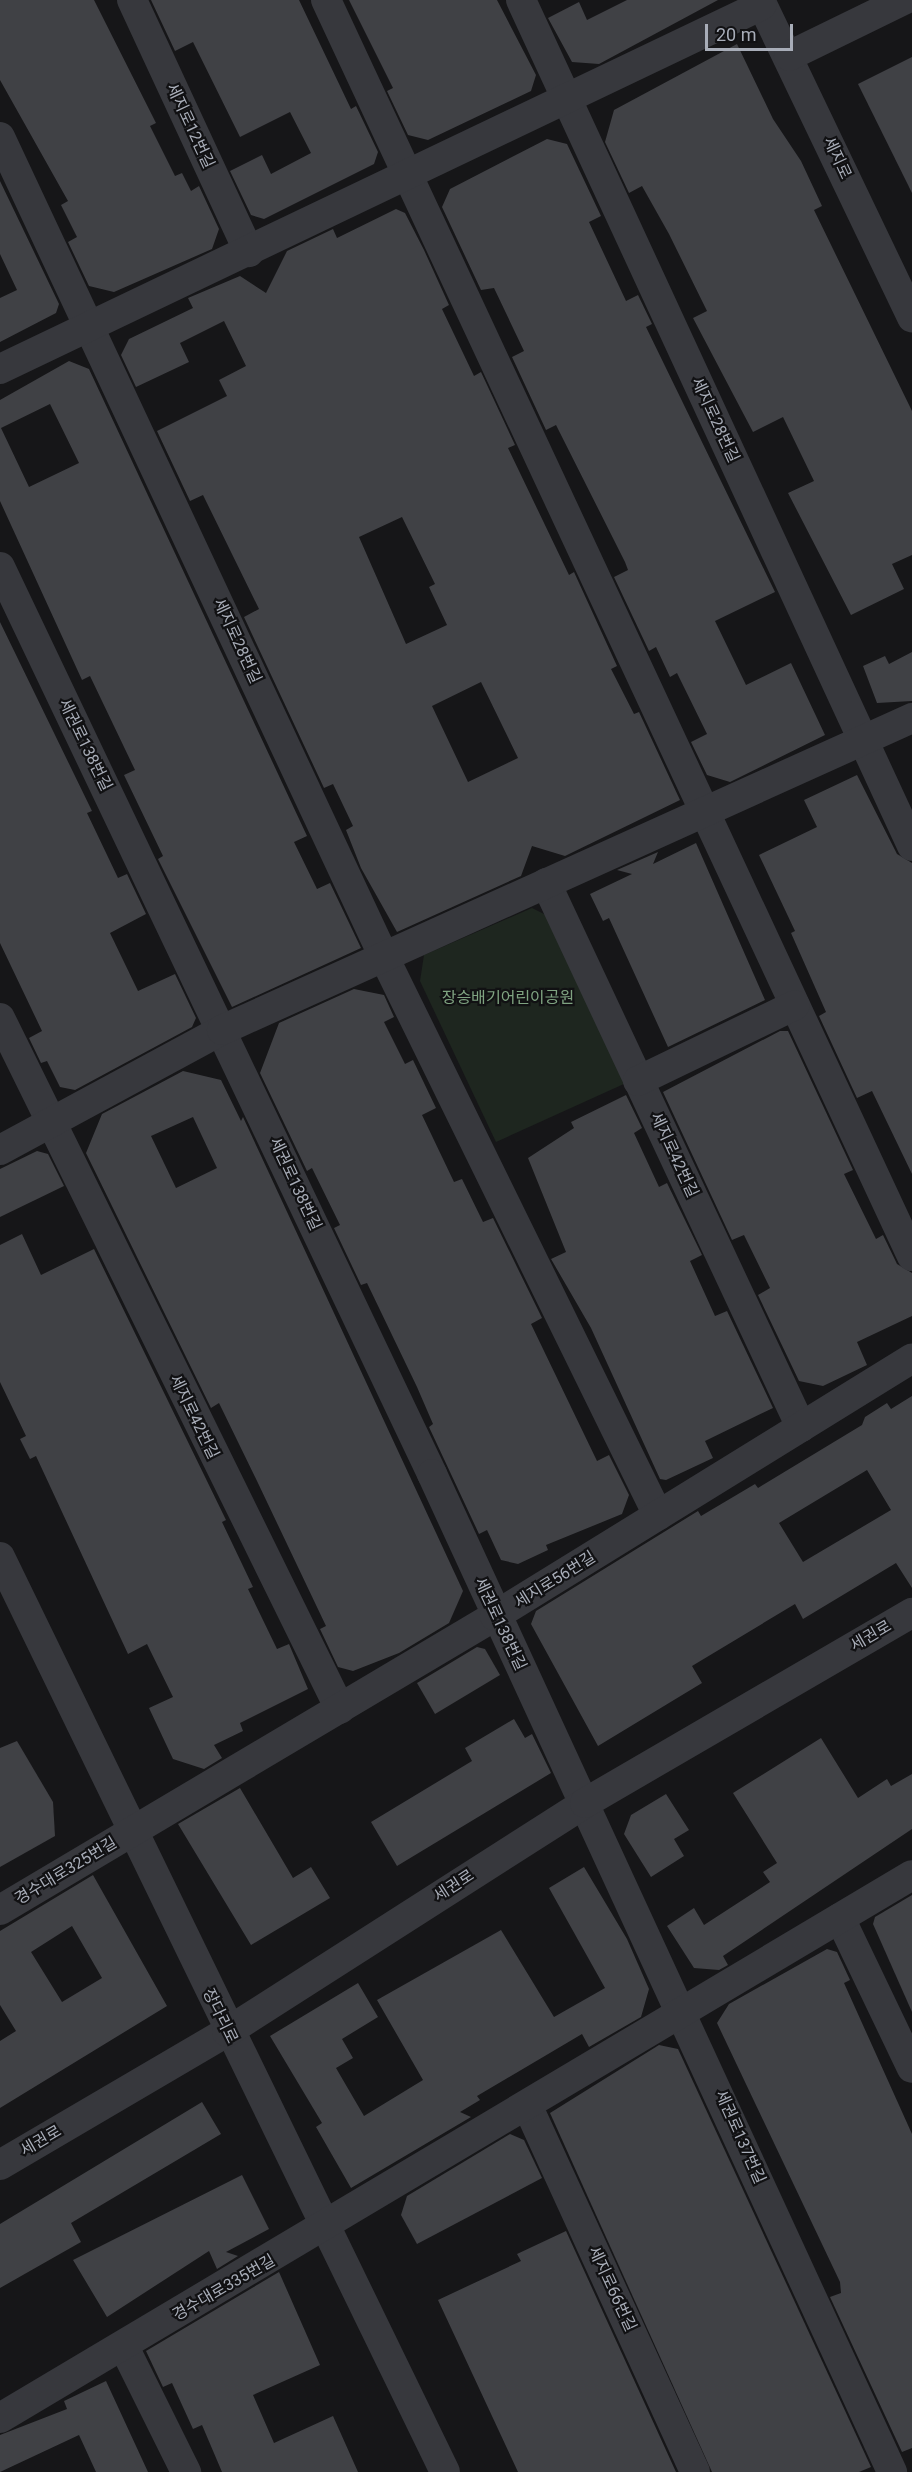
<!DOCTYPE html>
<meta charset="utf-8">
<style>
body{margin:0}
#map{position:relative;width:912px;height:2472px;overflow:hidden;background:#161618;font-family:Roboto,"Noto Sans KR",sans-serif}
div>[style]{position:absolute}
.green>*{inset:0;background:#1e261f}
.building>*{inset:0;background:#404145}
.minor>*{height:30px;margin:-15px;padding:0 15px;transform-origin:15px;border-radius:15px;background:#37383d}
span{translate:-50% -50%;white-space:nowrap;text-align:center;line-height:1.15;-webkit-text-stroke:4.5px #111113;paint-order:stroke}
.street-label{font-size:16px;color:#a8adb8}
.park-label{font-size:16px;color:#7fa381}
.scale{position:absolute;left:705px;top:24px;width:88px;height:27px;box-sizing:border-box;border:3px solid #a8adb8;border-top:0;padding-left:8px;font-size:18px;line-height:21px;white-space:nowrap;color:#a8adb8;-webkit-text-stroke:4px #111113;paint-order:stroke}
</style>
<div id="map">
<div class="green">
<div style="clip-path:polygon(532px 908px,548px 916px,626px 1083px,496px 1142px,420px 981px,424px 955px)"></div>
</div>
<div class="building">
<div style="clip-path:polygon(0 0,94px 0,156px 123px,150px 126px,175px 176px,182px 173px,191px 191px,199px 186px,219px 229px,212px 249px,114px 292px,89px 286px,68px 242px,77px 237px,61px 205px,68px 201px,0 80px)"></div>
<div style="clip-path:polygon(151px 0,299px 0,351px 109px,356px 106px,378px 152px,374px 164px,264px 219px,251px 215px,230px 171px,262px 155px,271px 174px,311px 153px,290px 112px,240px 137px,193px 42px,175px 51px)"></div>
<div style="clip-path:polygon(349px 0,497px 0,536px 75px,531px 91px,428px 140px,408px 135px,387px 91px,393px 88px)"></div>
<div style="clip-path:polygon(627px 0,718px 0,599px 64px,572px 62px,548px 18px,579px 2px,587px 20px)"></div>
<div style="clip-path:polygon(737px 44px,773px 119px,801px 161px,822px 206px,814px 210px,912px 411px,912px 555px,892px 564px,904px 589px,851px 615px,788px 493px,814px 481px,783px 417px,753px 432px,693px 318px,707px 311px,669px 234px,642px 186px,629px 193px,605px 142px,614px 110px)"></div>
<div style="clip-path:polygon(912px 57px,912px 193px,858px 84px)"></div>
<div style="clip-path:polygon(547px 139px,567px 144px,601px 216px,589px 222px,626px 301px,638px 295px,652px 324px,646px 327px,775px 592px,715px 621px,746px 685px,791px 663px,825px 735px,730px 782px,707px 775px,691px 742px,707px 734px,677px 673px,670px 677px,656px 647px,649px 651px,614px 577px,628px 570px,625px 562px,556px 425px,546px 430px,512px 357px,524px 351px,494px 288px,481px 290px,442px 207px,450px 189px)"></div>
<div style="clip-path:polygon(0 181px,59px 304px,56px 313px,0 342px,0 298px,17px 290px,0 254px)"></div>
<div style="clip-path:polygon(evenodd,396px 209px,405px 213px,424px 250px,449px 305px,442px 309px,474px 376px,481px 372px,515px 445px,508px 448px,569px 575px,574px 572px,617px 666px,611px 669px,634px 714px,639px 712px,680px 800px,565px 856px,532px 846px,521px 876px,397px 932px,361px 868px,346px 830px,353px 826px,333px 784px,324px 788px,244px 617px,259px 609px,203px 495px,190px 501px,157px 431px,227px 396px,219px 380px,246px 366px,224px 321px,180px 343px,189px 362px,136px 387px,121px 355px,129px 339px,193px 308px,188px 298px,240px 276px,266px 293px,287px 251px,333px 229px,337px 238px,396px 209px,402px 517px,435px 584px,429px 587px,447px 625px,406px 644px,359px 537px,402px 517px,396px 209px,481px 682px,518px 758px,468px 782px,432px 706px,481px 682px)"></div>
<div style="clip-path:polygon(evenodd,69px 361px,89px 369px,307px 836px,294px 842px,317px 889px,330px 883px,361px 948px,232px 1007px,158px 859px,163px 856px,124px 775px,135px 770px,90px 676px,82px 680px,0 501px,0 400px,69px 361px,50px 404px,79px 463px,29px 487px,1px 428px,50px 404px)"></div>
<div style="clip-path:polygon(0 622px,92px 811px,87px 813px,118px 878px,127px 874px,146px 914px,110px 933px,138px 991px,175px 974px,196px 1018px,192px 1027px,75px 1090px,60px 1087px,47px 1061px,41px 1063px,29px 1038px,42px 1031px,0 943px)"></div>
<div style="clip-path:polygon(912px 652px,912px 701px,877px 703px,863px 666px,885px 656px,889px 664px)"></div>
<div style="clip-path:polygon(857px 775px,897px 854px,912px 863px,912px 1174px,872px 1091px,857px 1098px,819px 1016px,826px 1012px,791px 933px,795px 931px,759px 855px,817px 827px,804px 800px)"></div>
<div style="clip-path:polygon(696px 843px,765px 1000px,668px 1047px,609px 918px,603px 921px,590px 894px,632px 874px,617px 870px,658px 852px,653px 864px)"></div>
<div style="clip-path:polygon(354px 989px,384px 995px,394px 1017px,384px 1022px,405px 1064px,413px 1060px,436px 1108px,422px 1115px,454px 1182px,462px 1179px,483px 1222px,493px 1218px,542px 1318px,531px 1324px,597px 1461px,609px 1455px,629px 1495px,622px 1514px,546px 1545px,548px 1550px,518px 1564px,501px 1560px,487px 1530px,479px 1534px,429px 1427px,433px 1424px,417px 1387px,367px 1283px,361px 1285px,334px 1228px,340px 1225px,312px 1168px,307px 1171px,260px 1073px,279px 1023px)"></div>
<div style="clip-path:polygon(780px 1031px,788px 1031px,853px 1170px,844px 1174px,876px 1239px,883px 1235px,897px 1264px,912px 1273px,912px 1316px,857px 1342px,867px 1365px,823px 1386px,799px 1381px,758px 1295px,770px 1288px,744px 1235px,732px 1240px,663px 1092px)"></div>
<div style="clip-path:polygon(evenodd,183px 1071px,221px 1080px,241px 1121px,243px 1117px,463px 1591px,449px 1623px,399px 1653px,353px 1671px,338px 1667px,320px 1629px,326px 1626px,257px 1481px,219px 1403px,211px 1408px,86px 1153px,102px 1114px,183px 1071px,193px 1117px,217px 1168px,176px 1188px,151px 1136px,193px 1117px)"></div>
<div style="clip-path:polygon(626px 1095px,642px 1128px,634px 1133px,659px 1187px,667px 1183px,702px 1255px,690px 1261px,715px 1316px,727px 1311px,773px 1408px,705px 1441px,713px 1458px,666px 1480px,660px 1479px,591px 1328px,551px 1259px,566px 1252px,528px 1158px,574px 1128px,571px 1122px)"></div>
<div style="clip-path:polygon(37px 1151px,48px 1154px,64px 1186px,0 1217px,0 1169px)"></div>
<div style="clip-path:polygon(22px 1234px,41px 1275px,94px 1249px,226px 1520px,222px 1522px,253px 1587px,248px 1589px,277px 1649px,289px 1644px,308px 1689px,240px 1723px,243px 1731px,214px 1745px,222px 1758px,204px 1769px,173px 1759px,149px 1708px,173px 1697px,147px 1644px,128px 1654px,36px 1456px,30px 1459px,20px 1439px,26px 1436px,0 1382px,0 1245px)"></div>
<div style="clip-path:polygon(evenodd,912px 1396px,912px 1588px,896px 1563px,803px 1619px,795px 1604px,692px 1666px,702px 1683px,598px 1746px,531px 1624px,536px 1611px,698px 1511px,701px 1516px,755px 1484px,758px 1488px,862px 1425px,865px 1417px,887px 1403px,891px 1409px,912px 1396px,867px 1470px,891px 1510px,803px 1562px,779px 1523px,867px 1470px)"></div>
<div style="clip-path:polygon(477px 1647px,485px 1649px,500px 1675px,435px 1714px,417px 1683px)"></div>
<div style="clip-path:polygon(514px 1719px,525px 1738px,532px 1734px,551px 1773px,397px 1866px,371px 1822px,472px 1761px,465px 1748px)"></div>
<div style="clip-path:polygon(821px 1738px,858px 1798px,887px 1779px,891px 1786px,912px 1774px,912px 1829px,723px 1956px,728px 1965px,719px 1970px,694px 1968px,667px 1926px,694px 1908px,704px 1925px,770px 1882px,763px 1872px,777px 1863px,733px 1793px)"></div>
<div style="clip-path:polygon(17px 1741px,53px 1802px,55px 1836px,0 1867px,0 1748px)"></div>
<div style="clip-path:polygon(240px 1788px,293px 1878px,311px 1867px,330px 1898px,251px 1945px,178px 1824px)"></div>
<div style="clip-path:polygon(666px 1794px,689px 1830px,674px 1839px,684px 1856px,651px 1877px,624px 1834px,631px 1815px)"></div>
<div style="clip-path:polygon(584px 1867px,627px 1939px,649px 1989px,641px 2017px,589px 2047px,582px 2034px,477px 2096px,480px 2100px,460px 2112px,471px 2117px,351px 2188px,316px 2127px,322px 2123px,270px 2036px,358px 1983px,378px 2017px,342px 2039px,353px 2058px,336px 2068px,364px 2116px,423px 2080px,377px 2000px,501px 1930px,554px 2017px,605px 1988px,549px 1888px)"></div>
<div style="clip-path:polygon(evenodd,93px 1875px,167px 2006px,0 2108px,0 2041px,16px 2031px,0 2005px,0 1931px,93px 1875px,72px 1926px,102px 1978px,62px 2002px,31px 1952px,72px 1926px)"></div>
<div style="clip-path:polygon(912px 1895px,912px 2012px,873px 1924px,875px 1917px)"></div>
<div style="clip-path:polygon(827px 1949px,837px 1952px,850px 1980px,844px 1983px,912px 2134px,912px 2448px,902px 2452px,830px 2297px,841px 2293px,840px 2282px,717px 2023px,729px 2004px)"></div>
<div style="clip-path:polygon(659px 2045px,678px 2049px,871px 2467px,859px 2472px,712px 2472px,550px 2113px)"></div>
<div style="clip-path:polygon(202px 2102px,221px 2134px,71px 2223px,81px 2242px,0 2288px,0 2224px)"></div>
<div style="clip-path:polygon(510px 2134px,524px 2140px,542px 2178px,417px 2244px,401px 2215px,407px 2196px)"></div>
<div style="clip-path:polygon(242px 2175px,269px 2229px,226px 2252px,238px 2256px,217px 2269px,209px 2251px,107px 2317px,73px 2260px)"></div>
<div style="clip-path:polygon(566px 2231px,676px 2472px,518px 2472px,438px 2300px,521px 2261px,517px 2254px)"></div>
<div style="clip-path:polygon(279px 2272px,320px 2365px,253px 2395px,274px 2443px,333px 2416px,358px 2472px,222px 2472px,202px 2425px,193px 2429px,172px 2383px,163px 2387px,146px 2351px)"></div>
<div style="clip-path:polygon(106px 2381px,148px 2472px,96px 2472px,79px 2435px,0 2472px,0 2435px,67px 2409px,64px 2401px)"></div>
</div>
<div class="minor">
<div style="left:132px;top:0;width:278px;rotate:65.1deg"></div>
<div style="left:326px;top:0;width:1386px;rotate:64.99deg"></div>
<div style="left:521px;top:0;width:932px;rotate:65.19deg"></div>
<div style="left:760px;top:0;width:352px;rotate:64.4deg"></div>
<div style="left:789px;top:56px;width:128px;rotate:-26deg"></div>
<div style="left:0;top:137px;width:905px;rotate:64.91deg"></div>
<div style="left:384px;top:957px;width:622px;rotate:63.85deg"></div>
<div style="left:0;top:369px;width:844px;rotate:-25.53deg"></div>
<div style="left:0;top:567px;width:1005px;rotate:64.53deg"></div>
<div style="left:432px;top:1474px;width:1099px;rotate:65.25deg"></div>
<div style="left:546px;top:883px;width:601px;rotate:64.89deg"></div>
<div style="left:0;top:1018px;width:770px;rotate:63.8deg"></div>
<div style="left:638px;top:1081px;width:174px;rotate:-25.8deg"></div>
<div style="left:0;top:1150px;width:252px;rotate:-28.4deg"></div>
<div style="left:222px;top:1030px;width:757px;rotate:-24.33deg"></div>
<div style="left:0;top:1557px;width:1017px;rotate:64.06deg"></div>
<div style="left:0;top:1910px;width:576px;rotate:-30.71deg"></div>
<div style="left:495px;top:1616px;width:490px;rotate:-31.7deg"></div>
<div style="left:840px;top:1918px;width:166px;rotate:64.4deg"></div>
<div style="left:528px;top:2107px;width:401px;rotate:65.4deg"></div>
<div style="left:0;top:2165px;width:263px;rotate:-30.4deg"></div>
<div style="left:227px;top:2032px;width:425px;rotate:-32.6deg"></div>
<div style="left:585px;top:1803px;width:378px;rotate:-30.2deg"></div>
<div style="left:124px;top:2347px;width:140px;rotate:63.6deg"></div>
<div style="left:0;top:2418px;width:1061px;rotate:-30.77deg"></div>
</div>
<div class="street-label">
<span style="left:190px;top:126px;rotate:65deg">세지로12번길</span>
<span style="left:837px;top:158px;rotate:65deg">세지로</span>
<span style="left:715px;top:420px;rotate:65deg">세지로28번길</span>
<span style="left:237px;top:641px;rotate:65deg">세지로28번길</span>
<span style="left:85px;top:745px;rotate:64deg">세권로138번길</span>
<span style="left:674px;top:1155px;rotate:65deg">세지로42번길</span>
<span style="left:295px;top:1184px;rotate:65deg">세권로138번길</span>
<span style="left:194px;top:1417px;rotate:64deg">세지로42번길</span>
<span style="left:555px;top:1580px;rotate:-32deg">세지로56번길</span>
<span style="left:500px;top:1624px;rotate:65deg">세권로138번길</span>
<span style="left:871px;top:1636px;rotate:-30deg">세권로</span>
<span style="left:66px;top:1871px;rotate:-31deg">경수대로325번길</span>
<span style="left:454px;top:1886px;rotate:-33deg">세권로</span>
<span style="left:220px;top:2016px;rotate:64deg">장다리로</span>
<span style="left:740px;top:2137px;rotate:66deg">세권로137번길</span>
<span style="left:41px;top:2141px;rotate:-30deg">세권로</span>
<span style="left:224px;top:2288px;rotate:-30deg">경수대로335번길</span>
<span style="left:612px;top:2289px;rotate:65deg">세지로66번길</span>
</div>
<div class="park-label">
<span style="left:508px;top:998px">장승배기어린이공원</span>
</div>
<div class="scale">20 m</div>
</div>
